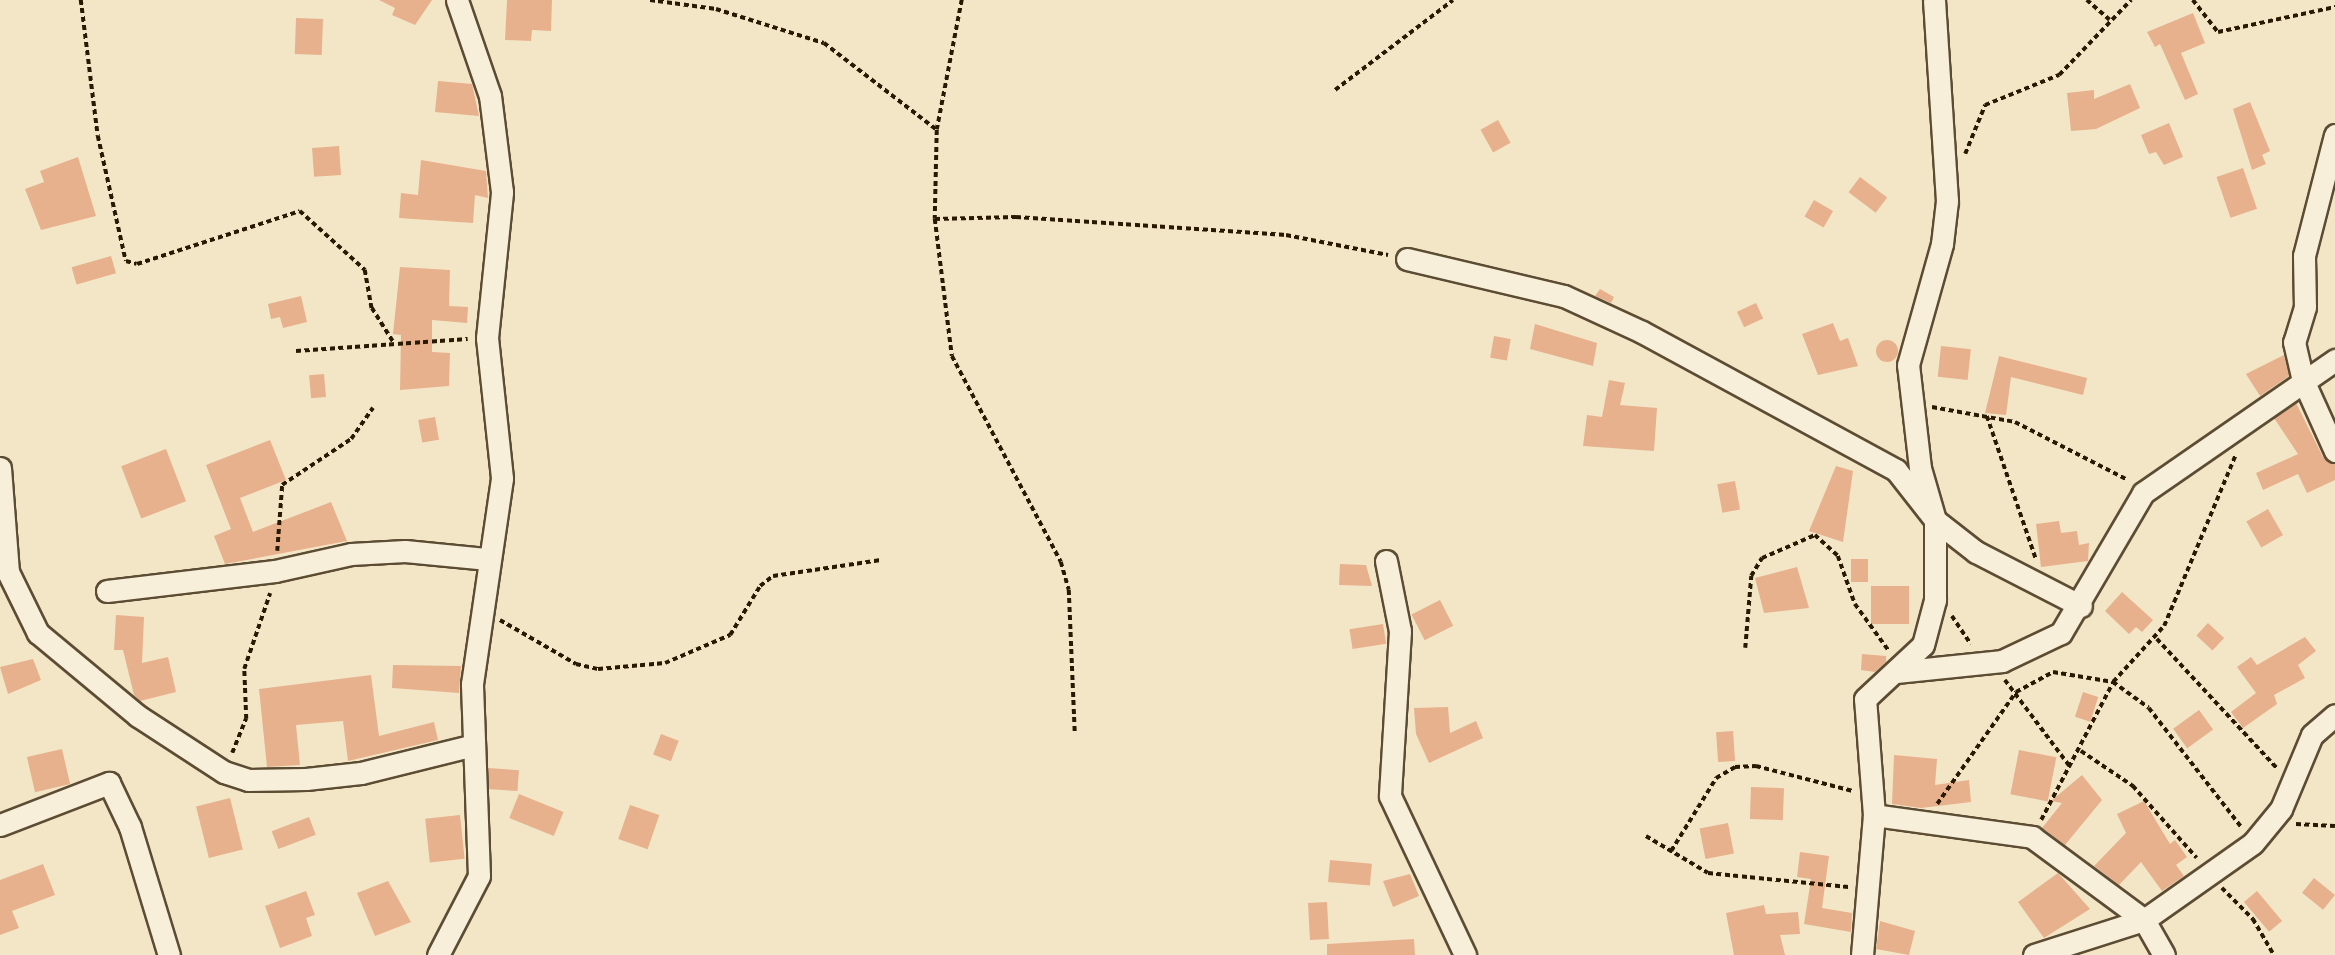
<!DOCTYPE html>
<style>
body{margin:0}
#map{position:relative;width:2335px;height:955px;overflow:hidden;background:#f3e6c6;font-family:"IM FELL Great Primer",serif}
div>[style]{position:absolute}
.building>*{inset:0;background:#e7b18d;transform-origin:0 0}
.round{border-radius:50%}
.path>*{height:3.5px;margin-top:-1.75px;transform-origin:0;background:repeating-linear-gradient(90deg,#291902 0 5px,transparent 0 8.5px)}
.roads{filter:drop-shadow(2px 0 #5c4c33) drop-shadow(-2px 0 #5c4c33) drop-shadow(0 2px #5c4c33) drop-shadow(0 -2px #5c4c33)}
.minor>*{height:21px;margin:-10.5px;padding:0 10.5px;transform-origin:10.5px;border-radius:10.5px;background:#f7efda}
span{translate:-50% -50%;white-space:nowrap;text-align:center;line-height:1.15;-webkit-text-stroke:5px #f7efda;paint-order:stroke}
</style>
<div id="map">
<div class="building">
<div style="clip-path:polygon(379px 0,432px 0,415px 25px,392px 15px,395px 8px)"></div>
<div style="clip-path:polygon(507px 0,552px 0,551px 31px,532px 30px,531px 41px,505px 40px)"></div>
<div style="clip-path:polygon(2193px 13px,2205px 43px,2181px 53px,2198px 94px,2185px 100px,2160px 44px,2155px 47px,2147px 32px)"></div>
<div style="left:296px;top:18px;width:27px;height:36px;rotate:2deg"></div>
<div style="clip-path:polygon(438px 81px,472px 84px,479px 116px,435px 112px)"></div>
<div style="clip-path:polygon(2130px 84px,2140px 108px,2096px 129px,2071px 131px,2067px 93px,2094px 90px,2094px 99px)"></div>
<div style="clip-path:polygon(2250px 102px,2270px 151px,2262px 155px,2266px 164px,2252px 170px,2233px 109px)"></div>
<div style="left:1498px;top:120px;width:26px;height:20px;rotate:61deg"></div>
<div style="clip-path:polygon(2169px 123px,2183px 157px,2164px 165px,2156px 152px,2149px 154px,2141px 135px)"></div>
<div style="left:339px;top:146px;width:29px;height:27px;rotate:86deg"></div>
<div style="clip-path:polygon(78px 157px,96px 216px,41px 230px,25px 189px,44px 182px,40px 171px)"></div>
<div style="clip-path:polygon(421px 160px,486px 171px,488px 198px,475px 195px,473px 223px,399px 218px,401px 193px,418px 195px)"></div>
<div style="left:2243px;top:168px;width:43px;height:28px;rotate:71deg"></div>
<div style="left:1860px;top:177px;width:34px;height:19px;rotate:37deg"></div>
<div style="left:1814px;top:200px;width:22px;height:19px;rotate:30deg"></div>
<div style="left:111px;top:256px;width:18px;height:41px;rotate:74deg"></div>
<div style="clip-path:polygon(400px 267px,450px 270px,449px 306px,468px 307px,467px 323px,432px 320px,432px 352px,450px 353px,449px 386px,400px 390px,401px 335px,393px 334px)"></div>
<div style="clip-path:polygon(1600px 289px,1614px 297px,1611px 303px,1595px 296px)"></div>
<div style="clip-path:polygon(301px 296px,307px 322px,283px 328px,280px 317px,271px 319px,268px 304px)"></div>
<div style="left:1756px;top:303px;width:17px;height:21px;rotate:65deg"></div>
<div style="clip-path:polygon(1833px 323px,1840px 341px,1848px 338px,1858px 366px,1818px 375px,1802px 334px)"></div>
<div style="clip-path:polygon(1535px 324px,1597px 343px,1593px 366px,1530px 349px)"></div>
<div style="left:1494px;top:336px;width:17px;height:22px;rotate:10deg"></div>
<div class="round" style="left:1876px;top:340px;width:22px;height:22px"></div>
<div style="left:1941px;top:346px;width:30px;height:31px;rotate:6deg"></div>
<div style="clip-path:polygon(2284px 355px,2289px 376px,2260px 396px,2246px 374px)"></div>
<div style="clip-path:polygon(1999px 356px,2087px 378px,2083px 395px,2011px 377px,2006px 415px,1985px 413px)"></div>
<div style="left:324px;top:374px;width:23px;height:15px;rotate:85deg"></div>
<div style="clip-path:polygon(1609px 380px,1625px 383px,1620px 405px,1657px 408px,1654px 451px,1583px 446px,1587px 415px,1602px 417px)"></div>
<div style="clip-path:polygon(2296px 403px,2323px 457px,2335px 464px,2335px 480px,2307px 493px,2298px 474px,2263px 490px,2256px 473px,2298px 454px,2274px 418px)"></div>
<div style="left:435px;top:417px;width:23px;height:17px;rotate:80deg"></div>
<div style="clip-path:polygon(270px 440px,286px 480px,240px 498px,253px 532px,331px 502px,347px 541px,225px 564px,214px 536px,231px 529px,206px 465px)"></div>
<div style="left:166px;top:449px;width:56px;height:48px;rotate:69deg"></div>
<div style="clip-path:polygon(1836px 466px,1853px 471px,1843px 542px,1809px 531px)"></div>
<div style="left:1735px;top:481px;width:29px;height:18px;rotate:80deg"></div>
<div style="left:2268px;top:509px;width:30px;height:25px;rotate:60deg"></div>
<div style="clip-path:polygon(2059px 521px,2061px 533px,2077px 531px,2079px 545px,2089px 543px,2088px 561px,2041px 567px,2036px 524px)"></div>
<div style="left:1851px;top:559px;width:17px;height:23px"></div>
<div style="clip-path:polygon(1340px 564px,1366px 565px,1372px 586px,1339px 585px)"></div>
<div style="clip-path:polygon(1797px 567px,1809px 608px,1764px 613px,1755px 578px)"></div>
<div style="left:1909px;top:586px;width:38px;height:38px;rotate:90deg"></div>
<div style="clip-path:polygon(2122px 592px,2153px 620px,2142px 632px,2136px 627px,2129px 634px,2105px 611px)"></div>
<div style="left:1440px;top:600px;width:29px;height:32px;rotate:63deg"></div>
<div style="clip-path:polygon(116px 615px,144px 617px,142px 663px,168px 657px,176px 692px,140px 701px,134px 695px,123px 650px,114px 650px)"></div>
<div style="left:2208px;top:623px;width:22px;height:17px;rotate:43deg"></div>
<div style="left:1383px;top:624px;width:20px;height:34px;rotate:81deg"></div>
<div style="clip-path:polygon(2305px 637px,2316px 651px,2298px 665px,2305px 678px,2274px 695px,2277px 704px,2243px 728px,2231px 712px,2256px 693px,2237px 667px,2251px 657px,2257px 665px)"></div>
<div style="clip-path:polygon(1862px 654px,1886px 656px,1886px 662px,1875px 672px,1861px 670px)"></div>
<div style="clip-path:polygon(33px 659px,41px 680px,8px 694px,0 667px)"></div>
<div style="clip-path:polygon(393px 665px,461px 666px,459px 693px,392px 688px)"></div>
<div style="clip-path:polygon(371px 675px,379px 736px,434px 722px,438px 740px,348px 761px,343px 721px,296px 725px,300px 765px,267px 767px,259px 689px)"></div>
<div style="left:2083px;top:692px;width:16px;height:26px;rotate:18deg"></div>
<div style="clip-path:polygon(1448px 707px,1450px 733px,1476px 721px,1483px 738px,1429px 763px,1416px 734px,1414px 708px)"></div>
<div style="left:2199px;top:710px;width:24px;height:32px;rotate:54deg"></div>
<div style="left:1733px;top:731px;width:30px;height:17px;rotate:86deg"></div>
<div style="left:661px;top:734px;width:19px;height:22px;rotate:21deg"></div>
<div style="left:62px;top:749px;width:36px;height:36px;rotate:77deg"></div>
<div style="left:2019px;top:750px;width:38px;height:45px;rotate:11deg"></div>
<div style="clip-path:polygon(1894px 755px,1937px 759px,1935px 785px,1969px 780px,1971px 802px,1921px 808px,1892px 804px)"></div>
<div style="left:488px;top:768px;width:31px;height:21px;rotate:4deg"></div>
<div style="clip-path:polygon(2082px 775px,2102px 800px,2065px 845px,2042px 828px,2062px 803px,2051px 801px)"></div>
<div style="left:1751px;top:787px;width:33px;height:32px;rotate:2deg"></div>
<div style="left:519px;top:794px;width:48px;height:26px;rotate:22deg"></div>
<div style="left:230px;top:798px;width:53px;height:35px;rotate:76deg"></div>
<div style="clip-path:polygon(2144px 801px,2170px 844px,2175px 840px,2187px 857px,2176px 865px,2184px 876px,2162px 891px,2141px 862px,2119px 885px,2094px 866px,2126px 833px,2117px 814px)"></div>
<div style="left:630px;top:805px;width:31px;height:36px;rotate:19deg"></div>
<div style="left:460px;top:815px;width:44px;height:35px;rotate:84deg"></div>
<div style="left:309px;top:817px;width:19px;height:40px;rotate:69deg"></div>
<div style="left:1728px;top:823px;width:31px;height:29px;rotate:79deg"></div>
<div style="clip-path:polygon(1800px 852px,1829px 856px,1822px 908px,1852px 913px,1851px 932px,1804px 924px,1811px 879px,1797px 877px)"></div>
<div style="left:1330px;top:860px;width:42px;height:22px;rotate:5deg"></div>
<div style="clip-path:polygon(43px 864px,55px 895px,12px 911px,19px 928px,0 935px,0 880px)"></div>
<div style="clip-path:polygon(2058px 873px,2090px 909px,2044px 938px,2018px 902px)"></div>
<div style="clip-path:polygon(1410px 874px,1419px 896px,1393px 907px,1383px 881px)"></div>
<div style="left:2314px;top:878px;width:27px;height:19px;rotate:39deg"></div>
<div style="clip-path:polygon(388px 881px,411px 922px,375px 936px,357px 893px)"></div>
<div style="clip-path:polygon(306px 891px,315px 915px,306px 918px,312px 936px,280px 948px,265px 906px)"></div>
<div style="left:2257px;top:891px;width:39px;height:17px;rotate:50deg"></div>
<div style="left:1327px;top:902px;width:37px;height:19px;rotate:87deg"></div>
<div style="clip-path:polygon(1764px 905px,1766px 914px,1798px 912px,1800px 934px,1780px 935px,1785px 955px,1734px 955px,1726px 913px)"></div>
<div style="clip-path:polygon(1880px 921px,1915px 931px,1909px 955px,1876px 949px)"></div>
<div style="clip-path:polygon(1414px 939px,1415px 955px,1327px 955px,1327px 944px)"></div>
</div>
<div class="path">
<div style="left:81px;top:0;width:137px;rotate:82.9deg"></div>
<div style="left:98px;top:136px;width:128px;rotate:77.4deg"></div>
<div style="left:126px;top:261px;width:11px;rotate:15deg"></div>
<div style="left:137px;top:264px;width:171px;rotate:-18deg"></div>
<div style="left:300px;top:211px;width:88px;rotate:42.2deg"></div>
<div style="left:365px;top:270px;width:39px;rotate:80deg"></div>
<div style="left:372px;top:308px;width:41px;rotate:57.8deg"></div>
<div style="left:650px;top:0;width:67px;rotate:7.8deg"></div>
<div style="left:716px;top:9px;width:113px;rotate:17.5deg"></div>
<div style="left:824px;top:43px;width:143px;rotate:37.6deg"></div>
<div style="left:962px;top:0;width:132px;rotate:100.9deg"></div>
<div style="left:937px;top:130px;width:89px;rotate:91.3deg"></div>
<div style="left:935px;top:219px;width:138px;rotate:82.9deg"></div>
<div style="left:952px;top:356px;width:233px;rotate:62.1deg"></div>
<div style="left:1061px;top:562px;width:29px;rotate:74deg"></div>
<div style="left:1069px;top:590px;width:143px;rotate:87.6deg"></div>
<div style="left:2087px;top:0;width:30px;rotate:41deg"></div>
<div style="left:2193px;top:0;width:41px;rotate:52deg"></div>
<div style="left:2218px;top:32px;width:120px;rotate:-12.1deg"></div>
<div style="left:1335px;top:90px;width:148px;rotate:-37.3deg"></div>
<div style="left:1965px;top:154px;width:53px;rotate:-67.8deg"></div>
<div style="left:1985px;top:105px;width:80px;rotate:-22.1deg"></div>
<div style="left:2059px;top:75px;width:104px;rotate:-46.2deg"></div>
<div style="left:935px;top:219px;width:81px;rotate:-1.4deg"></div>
<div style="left:1016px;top:217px;width:271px;rotate:3.8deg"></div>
<div style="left:1286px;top:235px;width:104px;rotate:11.1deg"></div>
<div style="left:296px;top:351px;width:172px;rotate:-4deg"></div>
<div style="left:1932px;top:407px;width:84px;rotate:10.2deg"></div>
<div style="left:2015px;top:422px;width:127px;rotate:27.2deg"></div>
<div style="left:1987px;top:416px;width:151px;rotate:71.1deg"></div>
<div style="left:277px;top:551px;width:66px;rotate:-85.7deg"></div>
<div style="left:282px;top:485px;width:83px;rotate:-33.7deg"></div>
<div style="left:351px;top:439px;width:38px;rotate:-55deg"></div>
<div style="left:1952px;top:616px;width:34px;rotate:56deg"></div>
<div style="left:500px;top:620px;width:88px;rotate:30.1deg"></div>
<div style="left:576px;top:664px;width:23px;rotate:13deg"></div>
<div style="left:598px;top:669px;width:67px;rotate:-5.1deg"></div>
<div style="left:665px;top:663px;width:71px;rotate:-23.3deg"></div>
<div style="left:730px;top:635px;width:57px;rotate:-58.5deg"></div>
<div style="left:760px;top:586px;width:16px;rotate:-38deg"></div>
<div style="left:773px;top:576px;width:109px;rotate:-8.4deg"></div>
<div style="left:2157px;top:639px;width:176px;rotate:47.1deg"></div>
<div style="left:1745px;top:648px;width:72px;rotate:-85.2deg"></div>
<div style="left:1751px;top:576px;width:21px;rotate:-59deg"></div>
<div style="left:1762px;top:558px;width:58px;rotate:-23.5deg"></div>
<div style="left:1815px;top:535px;width:31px;rotate:42deg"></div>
<div style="left:1838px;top:556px;width:51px;rotate:70.5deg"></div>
<div style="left:1855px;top:604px;width:58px;rotate:54.1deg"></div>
<div style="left:2005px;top:680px;width:110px;rotate:53.1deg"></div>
<div style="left:2081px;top:751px;width:63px;rotate:33.9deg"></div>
<div style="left:2133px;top:786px;width:96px;rotate:48.4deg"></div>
<div style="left:232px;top:753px;width:37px;rotate:-68deg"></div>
<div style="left:246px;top:719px;width:50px;rotate:-92.3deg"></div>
<div style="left:244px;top:669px;width:80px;rotate:-71.1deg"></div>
<div style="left:1937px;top:804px;width:137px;rotate:-54.8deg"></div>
<div style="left:2016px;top:692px;width:42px;rotate:-28.4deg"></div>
<div style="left:2053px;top:672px;width:61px;rotate:9.5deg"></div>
<div style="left:2113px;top:682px;width:44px;rotate:35.8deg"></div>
<div style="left:2149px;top:708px;width:152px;rotate:52.2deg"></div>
<div style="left:2041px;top:820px;width:156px;rotate:-62.4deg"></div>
<div style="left:2113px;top:682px;width:76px;rotate:-47.7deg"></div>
<div style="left:2164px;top:626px;width:186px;rotate:-67.3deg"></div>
<div style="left:2296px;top:824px;width:39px;rotate:3deg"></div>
<div style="left:1646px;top:836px;width:72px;rotate:30.8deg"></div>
<div style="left:1708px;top:873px;width:141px;rotate:5.7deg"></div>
<div style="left:1671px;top:851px;width:86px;rotate:-58.3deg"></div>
<div style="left:1716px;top:778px;width:22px;rotate:-30deg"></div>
<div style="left:1735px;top:767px;width:21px;rotate:-3deg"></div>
<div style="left:1756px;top:766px;width:100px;rotate:14.5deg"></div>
<div style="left:2222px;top:888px;width:44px;rotate:45deg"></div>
<div style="left:2253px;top:919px;width:42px;rotate:59.7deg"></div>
</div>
<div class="roads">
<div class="minor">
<div style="left:2335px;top:135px;width:125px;rotate:104.4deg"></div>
<div style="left:2304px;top:256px;width:51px;rotate:88.9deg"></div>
<div style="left:2305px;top:307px;width:37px;rotate:107deg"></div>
<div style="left:2294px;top:342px;width:39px;rotate:77deg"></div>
<div style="left:2303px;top:380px;width:78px;rotate:65.7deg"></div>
<div style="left:1407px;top:259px;width:161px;rotate:13.3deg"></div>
<div style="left:1564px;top:296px;width:86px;rotate:24.8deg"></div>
<div style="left:1642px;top:332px;width:289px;rotate:28.5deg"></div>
<div style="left:1896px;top:470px;width:63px;rotate:52deg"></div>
<div style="left:1935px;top:520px;width:52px;rotate:38deg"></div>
<div style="left:1976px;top:552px;width:118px;rotate:27.2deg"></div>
<div style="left:0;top:468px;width:104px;rotate:85.6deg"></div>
<div style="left:8px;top:572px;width:68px;rotate:63.8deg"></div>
<div style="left:38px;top:633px;width:130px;rotate:39.7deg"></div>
<div style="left:138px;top:716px;width:103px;rotate:33.1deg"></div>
<div style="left:224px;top:772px;width:25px;rotate:18deg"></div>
<div style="left:248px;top:780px;width:58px;rotate:-1deg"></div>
<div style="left:306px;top:779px;width:55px;rotate:-6.2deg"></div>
<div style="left:361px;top:773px;width:116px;rotate:-13.9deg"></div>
<div style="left:1386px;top:561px;width:71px;rotate:78.7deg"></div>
<div style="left:1400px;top:631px;width:165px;rotate:93.5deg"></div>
<div style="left:1390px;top:796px;width:176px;rotate:64.7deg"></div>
<div style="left:107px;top:591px;width:169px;rotate:-6.8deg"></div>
<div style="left:275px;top:571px;width:78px;rotate:-12.6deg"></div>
<div style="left:351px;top:554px;width:54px;rotate:-3.2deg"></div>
<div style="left:405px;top:551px;width:81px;rotate:5.6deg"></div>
<div style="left:1896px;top:672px;width:107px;rotate:-5.9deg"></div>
<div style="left:2002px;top:661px;width:65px;rotate:-25.4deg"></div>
<div style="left:2061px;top:633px;width:162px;rotate:-59.6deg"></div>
<div style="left:2143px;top:493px;width:234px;rotate:-34.7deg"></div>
<div style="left:1874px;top:815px;width:160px;rotate:7.9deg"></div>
<div style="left:2032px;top:837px;width:139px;rotate:36.5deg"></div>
<div style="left:2144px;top:920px;width:40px;rotate:60.3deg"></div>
<div style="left:0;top:825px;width:117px;rotate:-21.1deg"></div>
<div style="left:109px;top:783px;width:49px;rotate:64.5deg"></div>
<div style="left:130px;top:827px;width:134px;rotate:73.1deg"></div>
<div style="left:438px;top:955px;width:89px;rotate:-62.6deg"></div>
<div style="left:479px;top:876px;width:192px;rotate:-92.1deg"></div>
<div style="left:472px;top:684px;width:208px;rotate:-81.7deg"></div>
<div style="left:502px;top:478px;width:141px;rotate:-96.1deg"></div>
<div style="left:487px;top:338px;width:147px;rotate:-84.1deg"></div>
<div style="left:502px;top:192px;width:97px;rotate:-97.1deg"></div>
<div style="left:490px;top:96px;width:102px;rotate:-109deg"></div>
<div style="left:1862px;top:955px;width:141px;rotate:-85.1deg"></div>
<div style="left:1874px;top:815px;width:116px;rotate:-94.4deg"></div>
<div style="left:1865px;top:699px;width:79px;rotate:-43deg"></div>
<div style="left:1923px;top:645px;width:47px;rotate:-75.1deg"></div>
<div style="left:1935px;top:600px;width:80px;rotate:-90deg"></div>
<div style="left:1935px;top:520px;width:54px;rotate:-106.1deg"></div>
<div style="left:1920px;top:468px;width:104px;rotate:-96.6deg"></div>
<div style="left:1908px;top:365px;width:126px;rotate:-74.3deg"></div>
<div style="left:1942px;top:244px;width:43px;rotate:-83.4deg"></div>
<div style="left:1947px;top:201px;width:201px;rotate:-93.7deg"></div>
<div style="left:2034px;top:955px;width:115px;rotate:-17.7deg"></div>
<div style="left:2144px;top:920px;width:133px;rotate:-35.2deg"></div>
<div style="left:2253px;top:843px;width:44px;rotate:-50.5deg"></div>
<div style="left:2281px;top:809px;width:80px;rotate:-67.3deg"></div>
<div style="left:2312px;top:735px;width:30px;rotate:-41deg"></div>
</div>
</div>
</div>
